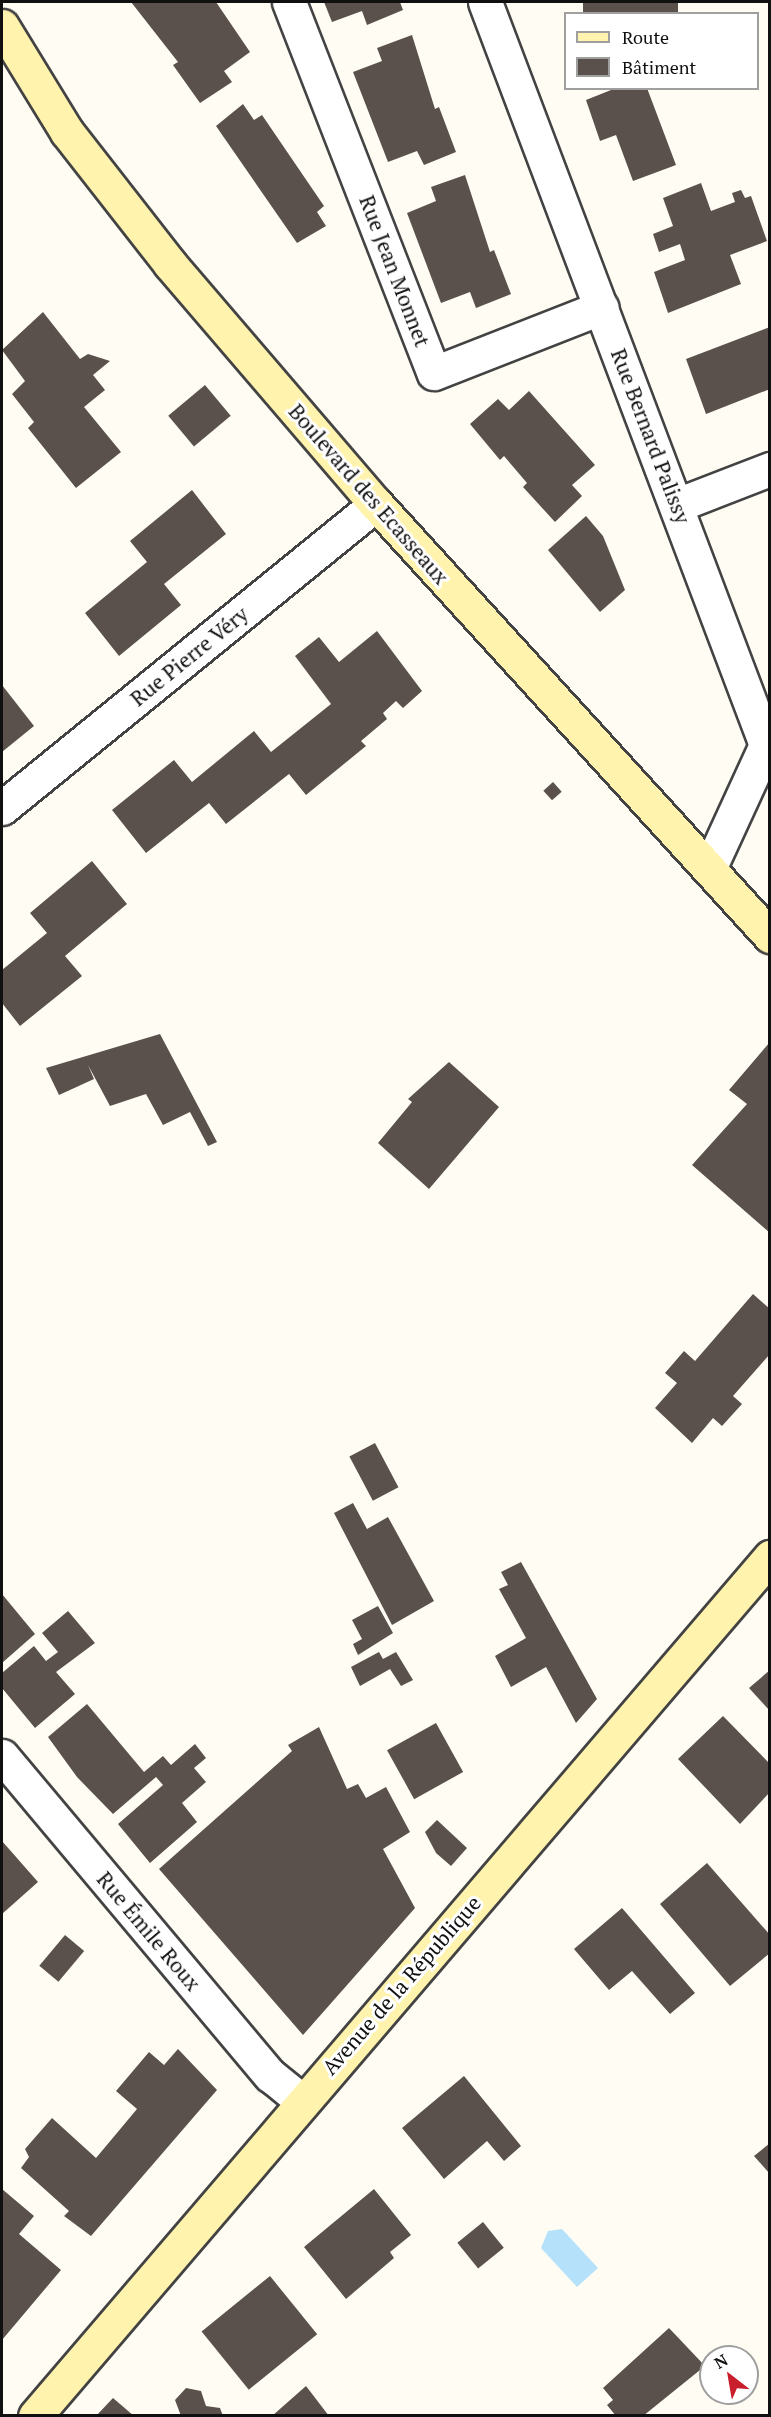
<!DOCTYPE html>
<meta charset="utf-8">
<style>
body{margin:0}
#map{position:relative;width:771px;height:2417px;overflow:hidden;background:#fffcf3;font-family:"PT Serif",serif}
div>[style]{position:absolute}
.water>*{inset:0;background:#b5e2fa}
.building>*{inset:0;background:#5a514c;transform-origin:0 0}
.roads{filter:drop-shadow(2px 0 #434343) drop-shadow(-2px 0 #434343) drop-shadow(0 2px #434343) drop-shadow(0 -2px #434343)}
.street>*{height:33px;margin:-16.5px;padding:0 16.5px;transform-origin:16.5px;border-radius:16.5px;background:#fff}
.secondary>*{height:33px;margin:-16.5px;padding:0 16.5px;transform-origin:16.5px;border-radius:16.5px;background:#fff3ae}
span{translate:-50% -50%;white-space:nowrap;text-align:center;line-height:1.15;-webkit-text-stroke:6px #fff;paint-order:stroke}
.street-label{font-size:21px;color:#101010}
.frame{position:absolute;inset:0;border:3px solid #101010;pointer-events:none}
.legend{position:absolute;left:564px;top:12px;width:195px;height:78px;box-sizing:border-box;background:#fff;border:2px solid #9f9f9f;margin:0;padding:8px 10px;list-style:none;font-size:18px;color:#101010}
.legend li{display:flex;align-items:center;gap:12px;height:30px}
.legend b{width:30px;border:2px solid #9f9f9f}
.north{position:absolute;left:699px;top:2345px;width:60px;height:60px;box-sizing:border-box;background:#fff;border:2px solid #9f9f9f;border-radius:50%;rotate:329deg;font-size:16px;font-weight:700;line-height:24px;text-align:center;color:#101010}
.north::after{content:'';display:block;margin:auto;width:21px;height:27px;background:#c91f2d;clip-path:polygon(50% 0,100% 100%,50% 72%,0 100%)}
</style>
<div id="map">
<div class="water">
<div style="clip-path:polygon(562px 2229px,598px 2268px,577px 2287px,541px 2248px,548px 2231px)"></div>
</div>
<div class="building">
<div style="clip-path:polygon(131px 2px,216px 2px,250px 52px,224px 71px,232px 82px,200px 103px,173px 65px,178px 62px)"></div>
<div style="clip-path:polygon(324px 2px,400px 2px,403px 10px,367px 25px,362px 11px,332px 22px)"></div>
<div style="left:583px;top:2px;width:95px;height:13px"></div>
<div style="clip-path:polygon(412px 35px,435px 109px,439px 107px,456px 152px,424px 165px,417px 151px,388px 162px,353px 72px,382px 61px,377px 48px)"></div>
<div style="clip-path:polygon(616px 88px,647px 88px,676px 165px,633px 181px,616px 135px,600px 141px,586px 100px)"></div>
<div style="clip-path:polygon(243px 104px,254px 120px,262px 115px,324px 206px,317px 212px,326px 226px,297px 243px,216px 126px)"></div>
<div style="clip-path:polygon(465px 175px,490px 252px,494px 250px,511px 294px,476px 308px,470px 292px,441px 303px,407px 213px,436px 201px,431px 187px)"></div>
<div style="clip-path:polygon(701px 183px,711px 211px,735px 202px,732px 193px,741px 190px,745px 198px,751px 196px,767px 241px,730px 255px,741px 284px,668px 313px,654px 272px,685px 260px,680px 244px,659px 252px,653px 234px,673px 226px,663px 198px)"></div>
<div style="clip-path:polygon(43px 312px,80px 359px,88px 354px,110px 361px,93px 375px,105px 390px,84px 407px,121px 452px,76px 488px,28px 428px,34px 422px,12px 394px,25px 381px,2px 350px)"></div>
<div style="clip-path:polygon(770px 327px,770px 389px,706px 414px,686px 359px)"></div>
<div style="left:205px;top:385px;width:40px;height:48px;rotate:50deg"></div>
<div style="clip-path:polygon(529px 391px,595px 465px,572px 485px,582px 496px,555px 522px,523px 487px,527px 483px,504px 456px,500px 460px,470px 424px,498px 399px,509px 410px)"></div>
<div style="clip-path:polygon(192px 490px,226px 534px,164px 584px,181px 605px,119px 656px,85px 613px,147px 562px,130px 541px)"></div>
<div style="clip-path:polygon(586px 516px,603px 536px,625px 590px,600px 612px,548px 550px)"></div>
<div style="clip-path:polygon(377px 631px,422px 691px,403px 708px,396px 701px,383px 713px,387px 719px,361px 741px,366px 746px,306px 795px,289px 774px,226px 824px,209px 803px,146px 853px,112px 810px,174px 760px,192px 782px,254px 731px,271px 752px,331px 704px,295px 656px,319px 637px,339px 662px)"></div>
<div style="clip-path:polygon(2px 685px,34px 726px,2px 752px)"></div>
<div style="left:553px;top:782px;width:13px;height:13px;rotate:48deg"></div>
<div style="clip-path:polygon(92px 861px,127px 904px,65px 956px,82px 976px,20px 1026px,2px 1003px,2px 970px,47px 933px,30px 913px)"></div>
<div style="clip-path:polygon(160px 1034px,217px 1142px,208px 1146px,190px 1112px,163px 1125px,146px 1094px,110px 1106px,88px 1065px,94px 1079px,59px 1095px,46px 1068px)"></div>
<div style="clip-path:polygon(770px 1042px,770px 1233px,692px 1165px,747px 1104px,729px 1090px)"></div>
<div style="clip-path:polygon(449px 1062px,499px 1107px,429px 1189px,378px 1143px,412px 1102px,408px 1099px)"></div>
<div style="clip-path:polygon(753px 1294px,770px 1309px,770px 1354px,733px 1396px,742px 1404px,722px 1426px,713px 1418px,692px 1443px,655px 1408px,677px 1383px,665px 1373px,684px 1351px,695px 1361px)"></div>
<div style="left:375px;top:1443px;width:50px;height:29px;rotate:62deg"></div>
<div style="clip-path:polygon(353px 1503px,367px 1529px,388px 1517px,434px 1601px,392px 1625px,334px 1513px)"></div>
<div style="clip-path:polygon(521px 1562px,597px 1699px,576px 1723px,546px 1667px,511px 1687px,495px 1656px,526px 1638px,499px 1589px,508px 1585px,501px 1572px)"></div>
<div style="clip-path:polygon(2px 1594px,35px 1634px,2px 1663px)"></div>
<div style="clip-path:polygon(378px 1606px,393px 1633px,358px 1655px,353px 1644px,362px 1639px,352px 1620px)"></div>
<div style="clip-path:polygon(68px 1611px,95px 1643px,56px 1672px,75px 1694px,35px 1728px,2px 1688px,2px 1673px,34px 1646px,46px 1661px,58px 1652px,42px 1633px)"></div>
<div style="clip-path:polygon(379px 1652px,383px 1659px,396px 1652px,413px 1680px,401px 1686px,390px 1669px,360px 1686px,351px 1667px)"></div>
<div style="clip-path:polygon(770px 1670px,770px 1711px,749px 1688px)"></div>
<div style="clip-path:polygon(87px 1704px,144px 1772px,163px 1756px,171px 1765px,195px 1744px,206px 1758px,194px 1768px,206px 1782px,182px 1803px,197px 1822px,150px 1863px,118px 1824px,163px 1785px,156px 1777px,113px 1814px,77px 1777px,48px 1737px)"></div>
<div style="clip-path:polygon(723px 1716px,770px 1764px,770px 1792px,740px 1824px,678px 1759px)"></div>
<div style="left:436px;top:1723px;width:56px;height:56px;rotate:61deg"></div>
<div style="clip-path:polygon(319px 1727px,347px 1789px,358px 1784px,366px 1798px,386px 1787px,410px 1832px,383px 1849px,415px 1908px,303px 2035px,159px 1869px,292px 1751px,288px 1745px)"></div>
<div style="clip-path:polygon(437px 1820px,467px 1848px,451px 1866px,436px 1853px,425px 1832px)"></div>
<div style="clip-path:polygon(2px 1841px,38px 1882px,2px 1914px)"></div>
<div style="clip-path:polygon(707px 1863px,770px 1935px,770px 1953px,730px 1986px,660px 1904px)"></div>
<div style="clip-path:polygon(622px 1908px,695px 1993px,670px 2014px,632px 1971px,609px 1990px,574px 1949px)"></div>
<div style="left:65px;top:1935px;width:25px;height:40px;rotate:40deg"></div>
<div style="clip-path:polygon(178px 2049px,217px 2090px,91px 2236px,64px 2216px,69px 2211px,21px 2168px,29px 2157px,25px 2149px,52px 2118px,96px 2158px,137px 2109px,116px 2091px,149px 2052px,164px 2065px)"></div>
<div style="clip-path:polygon(464px 2076px,521px 2146px,504px 2161px,487px 2141px,444px 2179px,402px 2128px)"></div>
<div style="clip-path:polygon(770px 2143px,770px 2174px,754px 2156px)"></div>
<div style="clip-path:polygon(2px 2189px,34px 2216px,19px 2234px,61px 2270px,2px 2340px)"></div>
<div style="clip-path:polygon(374px 2189px,411px 2235px,390px 2252px,394px 2258px,346px 2299px,304px 2247px)"></div>
<div style="left:483px;top:2222px;width:33px;height:33px;rotate:51deg"></div>
<div style="left:270px;top:2276px;width:75px;height:88px;rotate:51deg"></div>
<div style="clip-path:polygon(669px 2328px,705px 2366px,643px 2416px,616px 2416px,607px 2405px,613px 2400px,603px 2388px)"></div>
<div style="clip-path:polygon(306px 2386px,329px 2416px,272px 2416px)"></div>
<div style="clip-path:polygon(186px 2388px,201px 2391px,206px 2406px,220px 2408px,223px 2416px,181px 2416px,175px 2400px)"></div>
<div style="clip-path:polygon(113px 2398px,134px 2416px,96px 2416px)"></div>
</div>
<div class="roads">
<div class="street">
<div style="left:289px;top:2px;width:398px;rotate:68.7deg"></div>
<div style="left:434px;top:373px;width:180px;rotate:-21.4deg"></div>
<div style="left:485px;top:2px;width:794px;rotate:69.28deg"></div>
<div style="left:766px;top:745px;width:136px;rotate:114.7deg"></div>
<div style="left:677px;top:505px;width:100px;rotate:-21.2deg"></div>
<div style="left:2px;top:808px;width:482px;rotate:-39.1deg"></div>
<div style="left:2px;top:1756px;width:417px;rotate:50deg"></div>
<div style="left:270px;top:2075px;width:41px;rotate:39.1deg"></div>
</div>
<div class="secondary">
<div style="left:2px;top:26px;width:124px;rotate:58.5deg"></div>
<div style="left:67px;top:132px;width:167px;rotate:52deg"></div>
<div style="left:170px;top:264px;width:316px;rotate:49.4deg"></div>
<div style="left:376px;top:504px;width:585px;rotate:47.63deg"></div>
<div style="left:35px;top:2416px;width:1131px;rotate:-49.45deg"></div>
</div>
</div>
<div class="street-label">
<span style="left:395px;top:271px;rotate:69deg">Rue Jean Monnet</span>
<span style="left:651px;top:436px;rotate:69deg">Rue Bernard Palissy</span>
<span style="left:369px;top:494px;rotate:49deg">Boulevard des Ecasseaux</span>
<span style="left:189px;top:656px;rotate:-39deg">Rue Pierre Véry</span>
<span style="left:149px;top:1931px;rotate:50deg">Rue Émile Roux</span>
<span style="left:401px;top:1985px;rotate:-49deg">Avenue de la République</span>
</div>
<div class="frame"></div>
<ul class="legend">
<li><b style="height:8px;background:#fff3ae"></b>Route</li>
<li><b style="height:16px;background:#5a514c"></b>Bâtiment</li>
</ul>
<div class="north">N</div>
</div>
